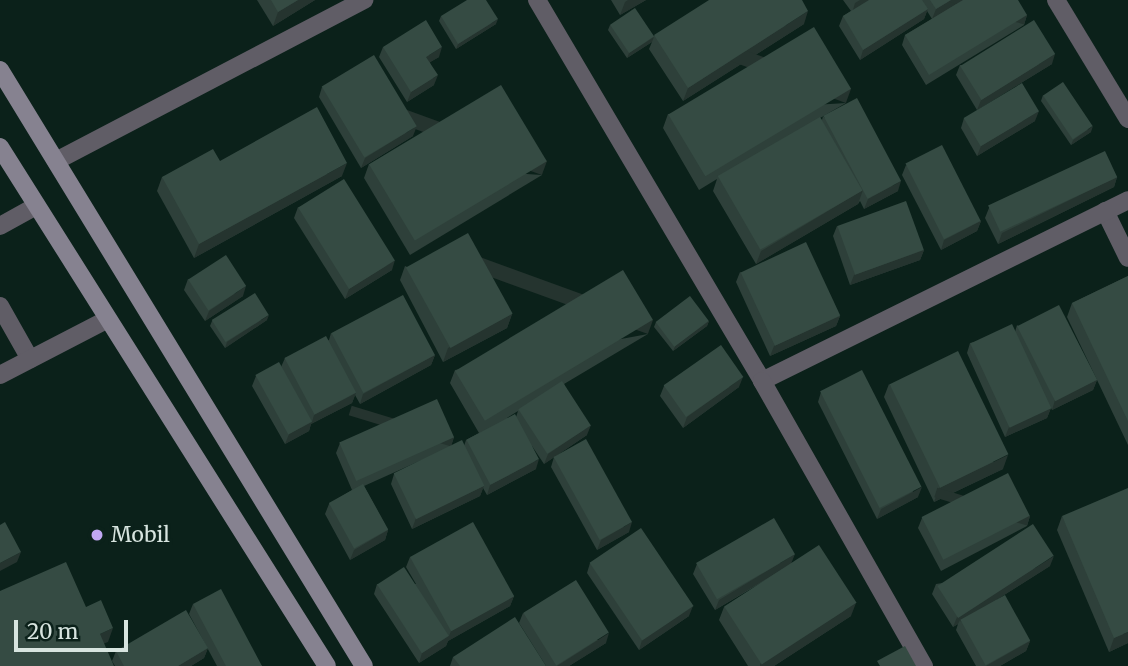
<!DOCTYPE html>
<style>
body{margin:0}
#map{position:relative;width:1128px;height:666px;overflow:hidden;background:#0b211a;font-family:Merriweather,serif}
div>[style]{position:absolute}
.lane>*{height:18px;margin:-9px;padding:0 9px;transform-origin:9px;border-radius:9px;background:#605d66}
.street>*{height:18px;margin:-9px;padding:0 9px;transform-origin:9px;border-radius:9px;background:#605d66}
.secondary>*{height:18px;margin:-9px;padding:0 9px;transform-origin:9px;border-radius:9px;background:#868290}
.wall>*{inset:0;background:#2e403a}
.shaded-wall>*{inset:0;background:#25342f;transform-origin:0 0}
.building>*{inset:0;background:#354b43;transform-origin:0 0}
.dots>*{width:19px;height:19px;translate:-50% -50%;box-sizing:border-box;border:4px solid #0b211a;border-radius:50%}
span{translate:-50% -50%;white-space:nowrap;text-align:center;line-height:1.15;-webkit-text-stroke:6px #0b211a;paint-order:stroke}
.poi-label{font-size:21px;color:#d7e4df}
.left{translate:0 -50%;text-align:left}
.scale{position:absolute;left:14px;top:620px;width:114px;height:32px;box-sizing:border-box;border:4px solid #d7e4df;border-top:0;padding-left:9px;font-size:21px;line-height:24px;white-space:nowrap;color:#d7e4df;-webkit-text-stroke:5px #0b211a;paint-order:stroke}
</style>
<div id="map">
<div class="lane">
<div style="left:1105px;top:211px;width:52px;rotate:63.9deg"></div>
<div style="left:0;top:226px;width:41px;rotate:-29.1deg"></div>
<div style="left:0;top:306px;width:61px;rotate:60.5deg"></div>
<div style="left:0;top:375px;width:119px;rotate:-27.4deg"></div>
</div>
<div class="street">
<div style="left:537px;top:0;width:442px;rotate:59.4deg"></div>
<div style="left:762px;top:381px;width:408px;rotate:-26.3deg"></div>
<div style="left:1056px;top:0;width:139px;rotate:58.8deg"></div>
<div style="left:56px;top:161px;width:348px;rotate:-27.6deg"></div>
<div style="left:762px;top:381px;width:328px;rotate:60.4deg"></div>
</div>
<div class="secondary">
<div style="left:0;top:70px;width:698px;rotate:58.59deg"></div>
<div style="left:0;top:147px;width:613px;rotate:57.79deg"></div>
</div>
<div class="wall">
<div style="clip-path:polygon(257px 0,315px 0,273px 26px)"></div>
<div style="clip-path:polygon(611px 0,646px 0,620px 15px)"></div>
<div style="clip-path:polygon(843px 0,963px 0,1027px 15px,1024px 25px,926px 85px,902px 45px,905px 35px,932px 19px,927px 11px,924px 19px,860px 60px,839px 26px,843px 16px,851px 11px)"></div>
<div style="clip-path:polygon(441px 16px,496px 24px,456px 49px,439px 21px)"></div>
<div style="clip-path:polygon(804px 24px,683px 101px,649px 49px,652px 42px,627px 58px,608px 30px,610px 25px,654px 36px)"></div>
<div style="clip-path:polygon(383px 47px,439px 57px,430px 62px,434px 85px,407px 102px,379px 57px)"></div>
<div style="clip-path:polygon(1052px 64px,977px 110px,956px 75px,960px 65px)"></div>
<div style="clip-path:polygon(322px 87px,413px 136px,361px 168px,319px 97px)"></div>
<div style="clip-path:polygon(1043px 95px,1091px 132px,1071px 145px,1041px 101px)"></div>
<div style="clip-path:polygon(846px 103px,820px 118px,822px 120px,823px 116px,898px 191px,864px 209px,860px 201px,858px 204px,756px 264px,713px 191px,717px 179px,699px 190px,663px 128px,668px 114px)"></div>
<div style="clip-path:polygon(964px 118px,1035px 121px,977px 156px,961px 128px)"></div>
<div style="clip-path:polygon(220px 161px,342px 176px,194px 258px,157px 191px,162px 177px)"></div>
<div style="clip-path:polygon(369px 164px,542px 175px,410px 255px,364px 178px)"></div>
<div style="clip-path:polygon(906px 165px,981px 221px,977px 231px,941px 250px,902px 175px)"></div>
<div style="clip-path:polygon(1117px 177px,1114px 187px,998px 244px,985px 218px,989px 208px)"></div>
<div style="clip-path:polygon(298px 207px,392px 270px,345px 299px,294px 218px)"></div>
<div style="clip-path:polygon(837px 226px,924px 250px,920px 260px,850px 285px,833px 236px)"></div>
<div style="clip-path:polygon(405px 266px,512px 314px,507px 328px,443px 362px,400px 280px)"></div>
<div style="clip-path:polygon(740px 272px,840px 316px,836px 326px,770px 356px,736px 282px)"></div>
<div style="clip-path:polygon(1128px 276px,1128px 445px,1067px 317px,1072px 303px)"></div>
<div style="clip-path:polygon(188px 279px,243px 296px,205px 321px,184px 290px)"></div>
<div style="clip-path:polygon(267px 320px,225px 348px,210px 326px,212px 321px)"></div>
<div style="clip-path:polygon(709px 321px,707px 326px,673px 351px,654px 327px,656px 322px)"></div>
<div style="clip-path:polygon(1017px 325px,1097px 380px,1093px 390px,1052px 410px,1051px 408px,1047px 418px,1005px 437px,967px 353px,970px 343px,1015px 332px)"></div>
<div style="clip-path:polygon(331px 333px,435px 355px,431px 365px,360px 404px,355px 395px,352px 403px,311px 424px,309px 431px,285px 444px,252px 386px,256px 376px,281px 367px,285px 358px,329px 340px)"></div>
<div style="clip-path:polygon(evenodd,648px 334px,564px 384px,587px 435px,544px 464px,532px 446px,536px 469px,487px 495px,483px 488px,480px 496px,412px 529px,391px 484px,394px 474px,424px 459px,364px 486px,388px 530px,385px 540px,350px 560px,325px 514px,329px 504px,352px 490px,336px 453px,340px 443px,454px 437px,451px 446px,464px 446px,466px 440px,479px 433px,450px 383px,455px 370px,648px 334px,518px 411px,516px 417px,507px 418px,518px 411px)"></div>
<div style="clip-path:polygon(889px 384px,1003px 469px,934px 502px,884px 397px)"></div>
<div style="clip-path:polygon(664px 386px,739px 387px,683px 428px,660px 396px)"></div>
<div style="clip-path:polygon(821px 392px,918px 497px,877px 519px,818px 402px)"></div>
<div style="clip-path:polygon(554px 457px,629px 532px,597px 550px,551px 467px)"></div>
<div style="clip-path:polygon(1030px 516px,1027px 526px,941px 571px,918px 528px,922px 518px)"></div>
<div style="clip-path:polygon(1062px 516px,1128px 643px,1109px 652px,1057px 530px)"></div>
<div style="clip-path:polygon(410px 557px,514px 596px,510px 606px,448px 641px,446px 646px,419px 663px,374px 594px,377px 584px,416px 584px,406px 567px)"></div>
<div style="clip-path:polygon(590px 563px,689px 616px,639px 650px,587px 573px)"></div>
<div style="clip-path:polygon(792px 563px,851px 616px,774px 666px,748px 666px,719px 620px,724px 607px,766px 580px,715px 610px,693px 574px,697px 564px)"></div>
<div style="clip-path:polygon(1050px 566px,996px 600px,1030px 641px,1026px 651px,1000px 666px,976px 666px,956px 630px,958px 624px,953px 627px,932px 594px,936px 584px)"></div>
<div style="clip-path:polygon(193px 604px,262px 666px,217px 666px,189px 614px)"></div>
<div style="clip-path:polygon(523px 613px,606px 643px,569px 666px,546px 666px,519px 623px)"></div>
<div style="clip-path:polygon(208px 648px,204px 658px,191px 666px,115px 666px,112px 661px,116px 651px)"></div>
<div style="clip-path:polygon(453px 657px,546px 666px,450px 666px)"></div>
</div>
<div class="shaded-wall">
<div style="clip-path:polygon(298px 0,315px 0,273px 26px,278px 12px)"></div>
<div style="clip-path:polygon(628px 0,646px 0,620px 15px,625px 2px)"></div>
<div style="clip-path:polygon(860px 0,872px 0,852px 13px,855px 3px)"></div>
<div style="clip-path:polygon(951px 0,963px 0,932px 19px,936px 9px)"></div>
<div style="clip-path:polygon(928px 9px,924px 19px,860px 60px,863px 50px)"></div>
<div style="clip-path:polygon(808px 11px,804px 24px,683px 101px,688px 88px)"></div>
<div style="left:1027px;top:15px;width:10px;height:115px;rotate:107deg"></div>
<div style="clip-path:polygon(498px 19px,496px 24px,456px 49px,458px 44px)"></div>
<div style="clip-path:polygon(654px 37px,652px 42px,627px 58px,629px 53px)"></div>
<div style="clip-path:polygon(442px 47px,439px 57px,422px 67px,426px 57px)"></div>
<div style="clip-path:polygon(1055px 54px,1052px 64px,977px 110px,981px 100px)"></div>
<div style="clip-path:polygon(438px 75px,434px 85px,407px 102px,411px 92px)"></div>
<div style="left:851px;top:89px;width:15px;height:171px;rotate:110deg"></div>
<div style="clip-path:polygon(1039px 111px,1035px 121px,977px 156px,981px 146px)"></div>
<div style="clip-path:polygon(417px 126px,413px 136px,361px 168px,365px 158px)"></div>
<div style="clip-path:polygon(1093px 126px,1091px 132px,1071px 145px,1073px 140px)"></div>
<div style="left:547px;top:161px;width:15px;height:154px;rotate:110deg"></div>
<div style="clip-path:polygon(347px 163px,342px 176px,194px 258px,199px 244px)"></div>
<div style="clip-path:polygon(1117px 177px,1114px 187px,998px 244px,1002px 233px)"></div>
<div style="clip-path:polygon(901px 181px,898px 191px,864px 209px,868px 199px)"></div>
<div style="clip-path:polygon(863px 190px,858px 204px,756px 264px,761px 251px)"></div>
<div style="clip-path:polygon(981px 221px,977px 231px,941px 250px,944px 240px)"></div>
<div style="clip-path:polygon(924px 250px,920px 260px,850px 285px,854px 275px)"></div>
<div style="clip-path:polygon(395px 260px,392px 270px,345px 299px,349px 289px)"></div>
<div style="clip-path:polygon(246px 286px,243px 296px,205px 321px,209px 311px)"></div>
<div style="clip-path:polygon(512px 314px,507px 328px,443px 362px,448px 348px)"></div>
<div style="clip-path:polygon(269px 315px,267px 320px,225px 348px,227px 342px)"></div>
<div style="clip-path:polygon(840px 316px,836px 326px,770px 356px,774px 346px)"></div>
<div style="left:653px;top:320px;width:15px;height:196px;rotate:110deg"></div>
<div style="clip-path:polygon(709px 321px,707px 326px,673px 351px,675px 346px)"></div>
<div style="clip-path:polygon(435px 355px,431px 365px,360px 404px,363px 394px)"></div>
<div style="clip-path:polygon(743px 377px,739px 387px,683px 428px,687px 417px)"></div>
<div style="clip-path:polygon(1097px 380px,1093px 390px,1052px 410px,1055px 400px)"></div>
<div style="clip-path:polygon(356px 393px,352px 403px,311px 424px,309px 431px,285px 444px,289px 434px,312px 422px,314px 415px)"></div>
<div style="clip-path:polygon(1051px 408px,1047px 418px,1005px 437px,1009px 427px)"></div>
<div style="clip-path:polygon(591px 425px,587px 435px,544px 464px,548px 454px)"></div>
<div style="left:454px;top:437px;width:10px;height:107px;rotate:107deg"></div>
<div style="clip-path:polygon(1008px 455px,1003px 469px,934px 502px,939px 488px)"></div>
<div style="clip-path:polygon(539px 459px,536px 469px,487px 495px,490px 485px)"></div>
<div style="clip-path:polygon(484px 486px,480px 496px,412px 529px,416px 518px)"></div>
<div style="clip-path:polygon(922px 487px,918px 497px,877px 519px,881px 509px)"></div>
<div style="left:1030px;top:516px;width:10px;height:97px;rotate:107deg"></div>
<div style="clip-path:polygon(632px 522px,629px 532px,597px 550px,601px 540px)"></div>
<div style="clip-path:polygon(388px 530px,385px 540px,350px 560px,354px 550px)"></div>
<div style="clip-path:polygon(21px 552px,17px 562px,0 571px,0 563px)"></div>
<div style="clip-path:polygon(795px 554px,791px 564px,715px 610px,719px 600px)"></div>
<div style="clip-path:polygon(1054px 556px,1050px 566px,961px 622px,960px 620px,958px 624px,953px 627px,957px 617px)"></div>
<div style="clip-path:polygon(514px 596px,510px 606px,448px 641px,446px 646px,419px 663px,422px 653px,449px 636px,451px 631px)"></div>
<div style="clip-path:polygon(856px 603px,851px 616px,774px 666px,760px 666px,760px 664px)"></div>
<div style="clip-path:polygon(693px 606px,689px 616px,639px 650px,642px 640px)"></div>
<div style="clip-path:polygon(113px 628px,108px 642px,95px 647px,100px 634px)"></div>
<div style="clip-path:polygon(1128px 632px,1128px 643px,1109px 652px,1114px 638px)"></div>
<div style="clip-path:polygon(609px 633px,606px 643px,569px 666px,557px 666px)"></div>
<div style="clip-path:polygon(1030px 641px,1026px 651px,1000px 666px,986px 666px)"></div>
<div style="clip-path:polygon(208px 648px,204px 658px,191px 666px,178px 666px)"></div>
</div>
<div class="building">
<div style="clip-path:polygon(271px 0,298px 0,278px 12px)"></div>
<div style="clip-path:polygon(467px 0,486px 0,498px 19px,458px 44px,441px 16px)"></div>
<div style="clip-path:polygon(709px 0,802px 0,808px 11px,688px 88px,654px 35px)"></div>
<div style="clip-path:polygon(869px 0,922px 0,928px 9px,863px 50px,843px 16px)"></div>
<div style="clip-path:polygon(930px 0,951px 0,936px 9px)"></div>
<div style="clip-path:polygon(963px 0,1018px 0,1027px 15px,929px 75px,905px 35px)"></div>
<div style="left:635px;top:8px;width:34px;height:30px;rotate:56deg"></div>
<div style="clip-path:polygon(426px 20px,442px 47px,426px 57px,438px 75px,411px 92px,383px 47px)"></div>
<div style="left:1034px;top:20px;width:40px;height:87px;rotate:58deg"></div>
<div style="left:814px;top:27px;width:72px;height:170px;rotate:59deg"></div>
<div style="left:374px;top:55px;width:83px;height:61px;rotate:59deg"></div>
<div style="left:1063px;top:82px;width:53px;height:24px;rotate:56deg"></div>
<div style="left:1022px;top:83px;width:33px;height:68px;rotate:59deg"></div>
<div style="left:501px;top:85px;width:89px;height:154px;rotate:59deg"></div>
<div style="left:857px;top:98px;width:94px;height:38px;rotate:62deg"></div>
<div style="clip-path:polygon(317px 107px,347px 163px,199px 244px,162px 177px,213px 149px,220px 161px)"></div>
<div style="left:820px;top:117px;width:85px;height:118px;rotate:60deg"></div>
<div style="left:942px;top:145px;width:85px;height:41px;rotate:63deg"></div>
<div style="left:1105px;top:151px;width:29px;height:129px;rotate:65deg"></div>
<div style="left:344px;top:179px;width:96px;height:54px;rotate:58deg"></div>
<div style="left:906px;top:201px;width:52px;height:73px;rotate:70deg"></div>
<div style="left:468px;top:233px;width:92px;height:71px;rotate:61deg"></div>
<div style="left:806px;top:242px;width:81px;height:72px;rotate:65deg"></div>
<div style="left:226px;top:255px;width:37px;height:45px;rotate:57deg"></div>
<div style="left:623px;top:270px;width:58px;height:196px;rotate:59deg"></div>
<div style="clip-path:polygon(1128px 276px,1128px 421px,1072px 303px)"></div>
<div style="left:255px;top:293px;width:26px;height:51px;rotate:58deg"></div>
<div style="left:403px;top:295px;width:68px;height:81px;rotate:62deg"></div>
<div style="left:690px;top:296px;width:31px;height:43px;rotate:53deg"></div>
<div style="left:1059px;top:305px;width:84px;height:47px;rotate:63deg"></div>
<div style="left:1012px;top:324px;width:93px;height:46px;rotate:65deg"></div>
<div style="left:326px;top:336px;width:64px;height:47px;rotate:62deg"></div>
<div style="left:721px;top:345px;width:39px;height:70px;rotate:55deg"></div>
<div style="left:958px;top:351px;width:115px;height:76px;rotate:64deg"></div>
<div style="left:279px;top:362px;width:68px;height:27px;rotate:61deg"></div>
<div style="left:862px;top:370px;width:131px;height:47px;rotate:63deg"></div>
<div style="left:562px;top:381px;width:53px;height:52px;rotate:57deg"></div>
<div style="left:437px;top:399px;width:42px;height:107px;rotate:66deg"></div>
<div style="left:515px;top:414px;width:51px;height:55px;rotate:62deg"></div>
<div style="left:586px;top:439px;width:95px;height:37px;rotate:61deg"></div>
<div style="left:462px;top:440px;width:51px;height:76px;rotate:64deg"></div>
<div style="left:1008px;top:473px;width:48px;height:97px;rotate:63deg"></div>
<div style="left:363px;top:484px;width:52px;height:39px;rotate:61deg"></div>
<div style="clip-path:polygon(1128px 488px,1128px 632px,1114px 638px,1062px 516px)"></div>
<div style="left:774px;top:518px;width:42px;height:90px;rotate:60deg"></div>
<div style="clip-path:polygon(5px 522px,21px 552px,0 563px,0 525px)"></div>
<div style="left:473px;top:522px;width:85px;height:72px;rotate:61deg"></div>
<div style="left:1033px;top:524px;width:38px;height:114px;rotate:57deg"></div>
<div style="left:641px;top:528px;width:94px;height:62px;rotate:56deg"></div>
<div style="left:819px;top:545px;width:69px;height:113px;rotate:57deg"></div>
<div style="clip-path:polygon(66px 562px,86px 607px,101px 600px,113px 628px,100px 634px,114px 666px,0 666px,0 591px)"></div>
<div style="left:404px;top:567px;width:82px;height:32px;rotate:57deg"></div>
<div style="left:576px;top:580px;width:62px;height:62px;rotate:58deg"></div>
<div style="clip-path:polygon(221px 589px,262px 666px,226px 666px,193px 604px)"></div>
<div style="left:1005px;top:595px;width:52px;height:51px;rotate:61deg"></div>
<div style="clip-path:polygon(186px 610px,208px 648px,178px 666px,124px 666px,116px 651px)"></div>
<div style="clip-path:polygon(515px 617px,546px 666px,460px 666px,453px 657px)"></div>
<div style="clip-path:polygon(905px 646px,916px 666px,880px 666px,877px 661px)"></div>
</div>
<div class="dots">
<div style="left:97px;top:535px;background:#c1a8f3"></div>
</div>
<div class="poi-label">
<span class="left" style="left:111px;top:535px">Mobil</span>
</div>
<div class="scale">20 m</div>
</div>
